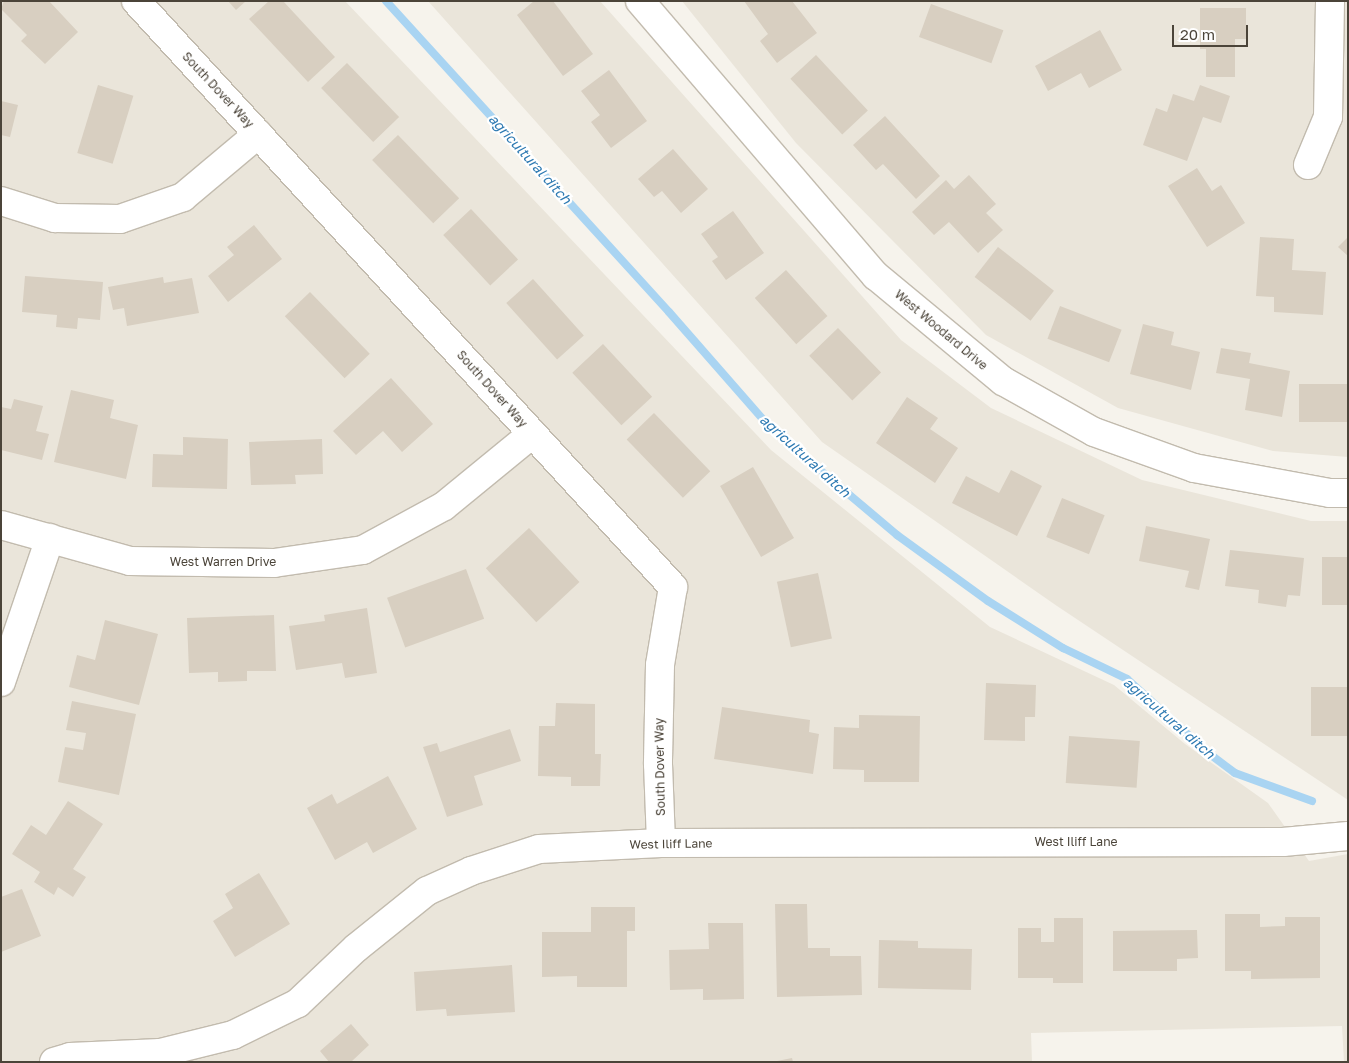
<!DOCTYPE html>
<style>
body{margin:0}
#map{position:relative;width:1349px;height:1063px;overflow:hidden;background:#f6f3ec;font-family:"Golos Text",sans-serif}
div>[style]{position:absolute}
.residential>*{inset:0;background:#eae5da}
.stream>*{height:8px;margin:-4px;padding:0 4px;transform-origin:4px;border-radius:4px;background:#a9d4f2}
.building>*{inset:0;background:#d8cfc1;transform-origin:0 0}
.roads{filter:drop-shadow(1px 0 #c2bbae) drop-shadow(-1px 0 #c2bbae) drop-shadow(0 1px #c2bbae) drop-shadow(0 -1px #c2bbae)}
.minor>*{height:28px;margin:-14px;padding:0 14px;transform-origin:14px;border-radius:14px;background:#fff}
span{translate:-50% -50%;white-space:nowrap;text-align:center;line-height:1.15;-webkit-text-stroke:4.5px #fff;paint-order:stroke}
.street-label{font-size:12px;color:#4b4439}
.water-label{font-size:14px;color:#2e7ab2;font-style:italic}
.frame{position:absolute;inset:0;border:2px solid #4b4439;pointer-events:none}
.scale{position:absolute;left:1172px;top:25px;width:76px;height:22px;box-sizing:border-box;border:2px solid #4b4439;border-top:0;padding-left:6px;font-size:15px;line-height:18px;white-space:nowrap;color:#4b4439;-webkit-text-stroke:4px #fff;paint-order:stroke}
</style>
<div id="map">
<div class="residential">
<div style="clip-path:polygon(1px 1px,345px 1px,771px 450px,990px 627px,1114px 685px,1185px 744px,1268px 803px,1309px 861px,1348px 854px,1348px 1062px,1344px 1062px,1342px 1026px,1031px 1033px,1032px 1062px,1px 1062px)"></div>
<div style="clip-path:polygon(428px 1px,600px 1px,901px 340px,991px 408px,1142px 480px,1311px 521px,1348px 521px,1348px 800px,1057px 606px,822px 442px)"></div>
<div style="clip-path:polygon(682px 1px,1348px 1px,1348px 457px,1273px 451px,1118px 408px,986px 335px,796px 143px)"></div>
</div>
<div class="stream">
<div style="left:386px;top:1px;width:420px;rotate:47.7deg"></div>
<div style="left:669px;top:312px;width:150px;rotate:48.8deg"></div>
<div style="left:768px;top:425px;width:61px;rotate:41deg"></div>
<div style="left:814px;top:465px;width:109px;rotate:40.1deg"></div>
<div style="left:897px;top:535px;width:112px;rotate:36deg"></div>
<div style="left:988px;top:601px;width:89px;rotate:32.1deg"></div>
<div style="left:1063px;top:648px;width:71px;rotate:25.8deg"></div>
<div style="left:1127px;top:679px;width:108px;rotate:42.4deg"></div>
<div style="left:1207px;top:752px;width:35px;rotate:37deg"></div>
<div style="left:1235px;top:773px;width:82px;rotate:20deg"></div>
</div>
<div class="building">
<div style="clip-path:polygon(4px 1px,49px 1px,78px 32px,45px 64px,21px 41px,27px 35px,1px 9px)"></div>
<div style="clip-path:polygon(228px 1px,246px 1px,236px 10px)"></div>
<div style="clip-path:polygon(269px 1px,283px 1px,335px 57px,308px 82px,249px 19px)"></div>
<div style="clip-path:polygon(534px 1px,553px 1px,593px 54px,563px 76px,517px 15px)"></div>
<div style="clip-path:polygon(744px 1px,792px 1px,817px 33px,777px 63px,760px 41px,768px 34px)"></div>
<div style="left:931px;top:4px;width:77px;height:35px;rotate:20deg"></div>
<div style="clip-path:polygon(1200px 8px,1246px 8px,1246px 39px,1235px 39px,1235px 77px,1206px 77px,1206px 49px,1200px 49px)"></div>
<div style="clip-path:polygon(1100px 30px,1122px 70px,1089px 88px,1081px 73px,1048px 91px,1035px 66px)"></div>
<div style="left:816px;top:55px;width:76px;height:35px;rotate:47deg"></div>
<div style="left:347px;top:63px;width:75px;height:36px;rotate:46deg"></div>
<div style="clip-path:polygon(609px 70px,647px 121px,611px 148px,591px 122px,600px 115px,581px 91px)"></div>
<div style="left:98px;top:85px;width:37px;height:71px;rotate:17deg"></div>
<div style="clip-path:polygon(1200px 85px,1230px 96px,1221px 123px,1203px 117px,1187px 161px,1143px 145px,1156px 108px,1167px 112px,1173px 94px,1194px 101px)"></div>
<div style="clip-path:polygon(1px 101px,18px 105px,10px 137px,1px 135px)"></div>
<div style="clip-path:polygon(885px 116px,940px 176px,916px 199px,883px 164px,876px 170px,853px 145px)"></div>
<div style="left:398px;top:135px;width:88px;height:36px;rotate:46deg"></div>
<div style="clip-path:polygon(673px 149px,708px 189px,681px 213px,662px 191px,654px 197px,638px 179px)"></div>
<div style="clip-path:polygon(1197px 168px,1212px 191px,1221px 185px,1245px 223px,1207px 247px,1168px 186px)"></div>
<div style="clip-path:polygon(969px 175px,996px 204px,986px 213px,1003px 230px,978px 253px,949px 222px,934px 235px,912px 212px,946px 180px,954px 189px)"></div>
<div style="left:471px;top:209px;width:69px;height:38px;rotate:47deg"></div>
<div style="clip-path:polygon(733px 211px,764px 253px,726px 280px,712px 261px,718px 257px,701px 234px)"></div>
<div style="clip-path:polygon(254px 225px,282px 259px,228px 302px,208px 276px,234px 255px,227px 247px)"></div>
<div style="clip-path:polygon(1260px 237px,1294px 239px,1292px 270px,1326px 272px,1323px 315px,1274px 312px,1274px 297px,1256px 296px)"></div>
<div style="clip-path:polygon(1348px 237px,1348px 256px,1338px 247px)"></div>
<div style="left:998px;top:247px;width:71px;height:38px;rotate:38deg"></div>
<div style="left:786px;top:270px;width:62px;height:42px;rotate:48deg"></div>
<div style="clip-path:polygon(25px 276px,103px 282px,100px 320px,78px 318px,77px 329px,56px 327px,57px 315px,22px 312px)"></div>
<div style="clip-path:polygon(163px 277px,164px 283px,192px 278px,199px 313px,127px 326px,124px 308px,113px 310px,108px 287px)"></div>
<div style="left:533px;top:279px;width:76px;height:36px;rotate:48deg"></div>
<div style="left:310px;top:292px;width:86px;height:35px;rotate:46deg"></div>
<div style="left:1060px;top:306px;width:66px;height:35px;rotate:21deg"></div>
<div style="clip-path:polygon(1143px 324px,1174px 332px,1171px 345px,1200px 352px,1191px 390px,1130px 374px)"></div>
<div style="left:838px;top:328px;width:62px;height:40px;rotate:46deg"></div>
<div style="left:603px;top:344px;width:72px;height:42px;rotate:47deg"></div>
<div style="clip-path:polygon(1221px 348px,1251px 353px,1249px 363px,1290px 371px,1282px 417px,1245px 410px,1250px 379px,1216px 373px)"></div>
<div style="clip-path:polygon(391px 378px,433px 424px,402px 452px,383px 431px,356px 455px,333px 431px)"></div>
<div style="left:1348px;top:384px;width:38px;height:49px;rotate:90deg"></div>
<div style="clip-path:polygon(71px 390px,114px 400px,110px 418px,138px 425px,126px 479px,54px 462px)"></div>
<div style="clip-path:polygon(907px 397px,938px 418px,930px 429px,958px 448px,935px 483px,876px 443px)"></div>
<div style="clip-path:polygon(14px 399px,43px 406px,36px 431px,49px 434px,42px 460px,1px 450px,1px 407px,11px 409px)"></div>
<div style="left:654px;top:413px;width:81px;height:38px;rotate:46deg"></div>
<div style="clip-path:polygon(183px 437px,228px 439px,227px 489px,152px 487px,153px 454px,183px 455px)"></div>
<div style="clip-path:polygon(322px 439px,323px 474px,295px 475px,296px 484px,251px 485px,249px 442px)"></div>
<div style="left:753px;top:467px;width:82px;height:38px;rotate:60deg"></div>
<div style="clip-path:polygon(1011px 470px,1042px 486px,1017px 536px,952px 503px,966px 476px,999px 493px)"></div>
<div style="left:1062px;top:498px;width:46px;height:42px;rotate:22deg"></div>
<div style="clip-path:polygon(1146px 526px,1210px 539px,1199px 590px,1185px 587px,1189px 571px,1139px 561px)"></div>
<div style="left:529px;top:528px;width:74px;height:59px;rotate:47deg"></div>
<div style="clip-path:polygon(1230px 550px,1304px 558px,1300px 596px,1288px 595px,1286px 607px,1258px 603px,1259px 590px,1225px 586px)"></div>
<div style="left:1322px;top:557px;width:26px;height:48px"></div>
<div style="left:466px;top:569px;width:53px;height:84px;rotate:70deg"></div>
<div style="left:818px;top:573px;width:67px;height:42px;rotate:78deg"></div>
<div style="clip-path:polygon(367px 608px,377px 673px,345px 678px,342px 663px,296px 670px,289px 626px,325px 621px,324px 615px)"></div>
<div style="clip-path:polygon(274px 615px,276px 671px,247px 671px,247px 681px,218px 682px,218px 672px,189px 673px,187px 618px)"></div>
<div style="clip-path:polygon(105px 620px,158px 634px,139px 705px,69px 687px,77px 655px,95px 660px)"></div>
<div style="clip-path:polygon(986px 683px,1036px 685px,1035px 717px,1025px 717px,1025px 741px,984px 740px)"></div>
<div style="left:1311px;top:687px;width:37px;height:49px"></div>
<div style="clip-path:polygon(72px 701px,136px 714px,119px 795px,58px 782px,65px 747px,83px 750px,86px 733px,66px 730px)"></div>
<div style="clip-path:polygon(556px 703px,595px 704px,595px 754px,601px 754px,600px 786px,571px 786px,571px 777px,538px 776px,539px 726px,555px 726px)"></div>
<div style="clip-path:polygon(722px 707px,810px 720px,809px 732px,819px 734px,813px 774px,714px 759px)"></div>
<div style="clip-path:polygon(859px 715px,920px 716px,919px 782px,864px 782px,864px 770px,833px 769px,834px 727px,859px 728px)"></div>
<div style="clip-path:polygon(510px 729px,521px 761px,474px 776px,483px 805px,447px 817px,423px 747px,437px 743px,440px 752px)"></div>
<div style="left:1069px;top:736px;width:71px;height:47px;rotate:4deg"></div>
<div style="clip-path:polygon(388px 776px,417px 829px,373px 853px,367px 842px,335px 860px,307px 808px,332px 794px,337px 804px)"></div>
<div style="clip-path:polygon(68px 801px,103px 824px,73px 869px,86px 877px,73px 897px,58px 887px,54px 895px,34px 882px,40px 872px,12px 854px,31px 825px,46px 835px)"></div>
<div style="clip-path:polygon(259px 873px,290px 924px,235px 957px,213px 921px,233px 908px,225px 894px)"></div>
<div style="clip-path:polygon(22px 889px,41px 936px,1px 952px,1px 897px)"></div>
<div style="clip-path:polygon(775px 904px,807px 904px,808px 948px,830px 948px,830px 956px,861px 956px,862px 995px,777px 997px)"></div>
<div style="clip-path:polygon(591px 907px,635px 907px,635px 931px,627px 931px,627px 987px,577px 987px,577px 976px,542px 977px,542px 932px,591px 932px)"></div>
<div style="clip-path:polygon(1225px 914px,1260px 914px,1260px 927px,1285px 926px,1285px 917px,1320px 917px,1320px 978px,1251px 979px,1251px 971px,1225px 971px)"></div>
<div style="clip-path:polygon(1054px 918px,1083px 918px,1083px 983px,1053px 983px,1053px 978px,1018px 978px,1018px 928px,1041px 928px,1041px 942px,1054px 942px)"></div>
<div style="clip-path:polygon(708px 923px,743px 923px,744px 999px,703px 1000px,703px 989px,670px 990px,669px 950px,709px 949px)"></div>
<div style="clip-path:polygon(1197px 930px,1198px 958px,1177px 959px,1177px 971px,1113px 971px,1113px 931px)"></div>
<div style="clip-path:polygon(879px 940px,918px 941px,918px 948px,972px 949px,971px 990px,878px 988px)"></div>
<div style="clip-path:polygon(512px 965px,515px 1012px,447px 1016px,446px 1009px,416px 1011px,414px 972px)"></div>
<div style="clip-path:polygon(351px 1024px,369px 1045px,351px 1062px,329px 1062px,320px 1051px)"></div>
<div style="clip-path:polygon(792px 1058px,793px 1062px,777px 1062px,777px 1061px)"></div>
</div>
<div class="roads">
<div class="minor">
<div style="left:136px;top:1px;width:795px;rotate:47.5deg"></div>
<div style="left:673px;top:587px;width:79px;rotate:99.5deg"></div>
<div style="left:660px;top:665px;width:99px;rotate:91.2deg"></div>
<div style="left:658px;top:764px;width:79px;rotate:87.8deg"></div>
<div style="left:640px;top:1px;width:362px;rotate:49.4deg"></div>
<div style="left:876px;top:276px;width:165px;rotate:39.6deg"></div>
<div style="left:1003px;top:381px;width:104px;rotate:29.3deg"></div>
<div style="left:1094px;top:432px;width:106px;rotate:19.8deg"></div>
<div style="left:1194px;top:468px;width:138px;rotate:10.4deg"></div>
<div style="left:1330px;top:493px;width:18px"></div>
<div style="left:1308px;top:165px;width:52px;rotate:-67.4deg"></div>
<div style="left:1328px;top:117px;width:116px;rotate:-89deg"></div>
<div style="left:1px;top:201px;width:57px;rotate:17.5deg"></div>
<div style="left:55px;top:218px;width:65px;rotate:0.9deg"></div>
<div style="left:120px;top:219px;width:67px;rotate:-19.2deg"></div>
<div style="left:183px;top:197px;width:98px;rotate:-40deg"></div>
<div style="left:1px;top:525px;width:134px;rotate:15.6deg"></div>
<div style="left:130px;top:561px;width:144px;rotate:0.8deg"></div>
<div style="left:274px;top:563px;width:90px;rotate:-8.3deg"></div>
<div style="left:363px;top:550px;width:92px;rotate:-28.5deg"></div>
<div style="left:444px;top:506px;width:114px;rotate:-39.3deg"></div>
<div style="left:1px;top:682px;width:152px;rotate:-71.2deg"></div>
<div style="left:54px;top:1062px;width:17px;rotate:-17deg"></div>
<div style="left:70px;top:1057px;width:90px;rotate:-2.5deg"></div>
<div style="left:160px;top:1053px;width:75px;rotate:-13.9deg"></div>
<div style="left:233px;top:1035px;width:72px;rotate:-26.2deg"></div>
<div style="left:298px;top:1003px;width:80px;rotate:-43.5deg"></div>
<div style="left:356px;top:948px;width:91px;rotate:-38.8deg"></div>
<div style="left:427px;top:891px;width:48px;rotate:-24.4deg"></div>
<div style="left:471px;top:871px;width:71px;rotate:-17.9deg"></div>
<div style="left:539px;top:849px;width:122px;rotate:-2.8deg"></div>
<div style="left:661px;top:843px;width:622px;rotate:-0.09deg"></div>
<div style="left:1283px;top:842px;width:65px;rotate:-5.3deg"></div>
</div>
</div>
<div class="street-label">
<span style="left:218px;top:90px;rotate:47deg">South Dover Way</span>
<span style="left:941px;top:330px;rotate:40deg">West Woodard Drive</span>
<span style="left:492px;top:389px;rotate:48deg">South Dover Way</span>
<span style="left:223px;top:562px">West Warren Drive</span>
<span style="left:660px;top:767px;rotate:-91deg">South Dover Way</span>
<span style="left:1076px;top:842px">West Iliff Lane</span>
<span style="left:671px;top:844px;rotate:-1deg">West Iliff Lane</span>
</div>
<div class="water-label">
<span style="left:530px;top:159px;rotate:48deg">agricultural ditch</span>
<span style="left:805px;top:456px;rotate:42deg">agricultural ditch</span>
<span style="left:1169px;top:718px;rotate:41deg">agricultural ditch</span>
</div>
<div class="frame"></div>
<div class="scale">20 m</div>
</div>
